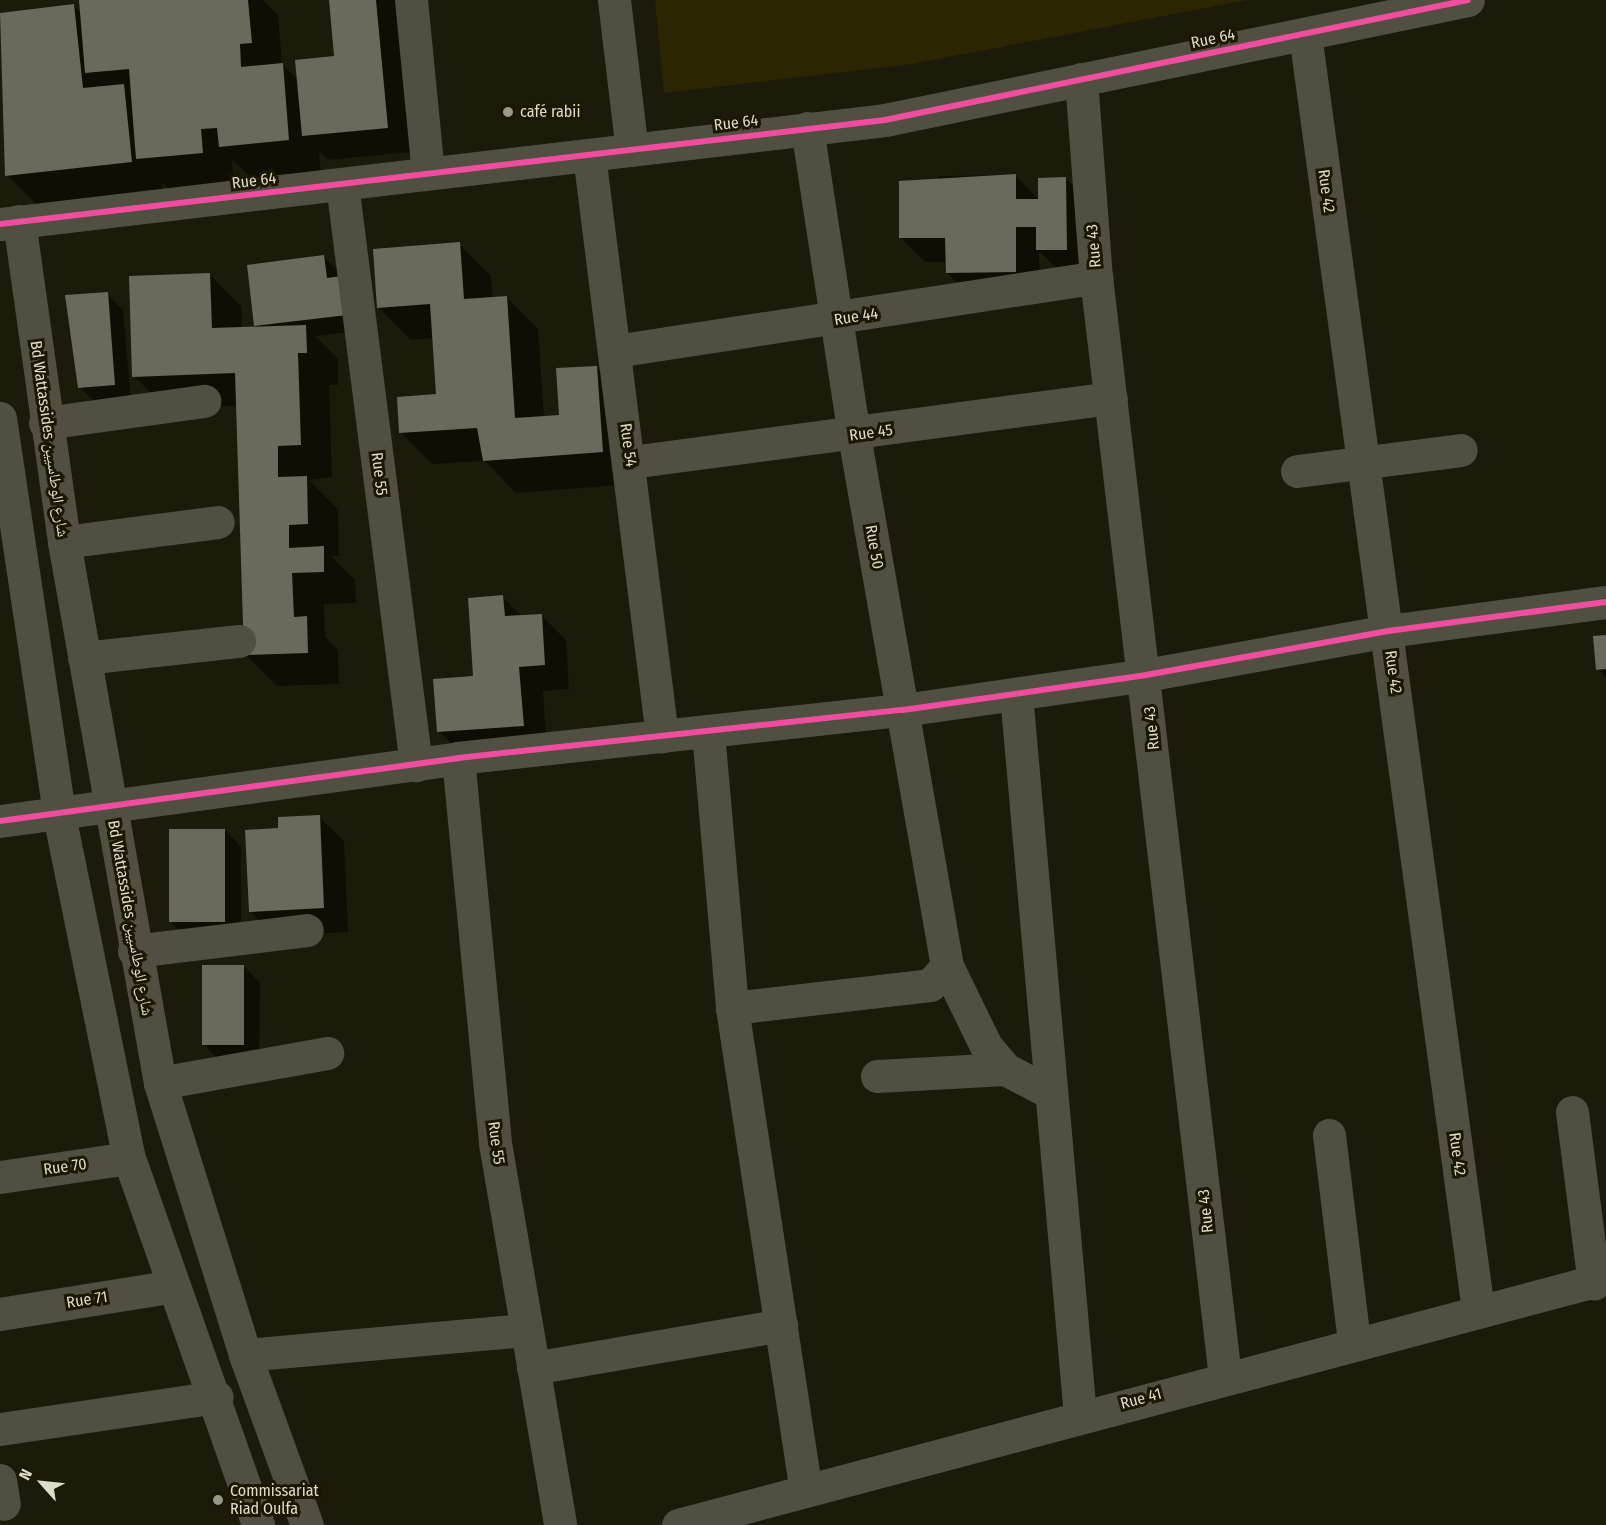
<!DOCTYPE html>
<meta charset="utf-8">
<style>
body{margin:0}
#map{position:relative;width:1606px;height:1525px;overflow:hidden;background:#1c1b0b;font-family:"Fira Sans Condensed","Noto Naskh Arabic",sans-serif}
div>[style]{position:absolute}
.built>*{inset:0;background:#2a2601}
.shadow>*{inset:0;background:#0007}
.building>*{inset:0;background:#6a695b;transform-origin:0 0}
.minor>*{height:33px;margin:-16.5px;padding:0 16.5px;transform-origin:16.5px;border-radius:16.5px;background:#514f41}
.cycleway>*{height:6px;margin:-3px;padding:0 3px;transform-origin:3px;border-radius:3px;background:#ef4d9e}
.dots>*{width:16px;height:16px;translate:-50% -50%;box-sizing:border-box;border:3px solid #1b1700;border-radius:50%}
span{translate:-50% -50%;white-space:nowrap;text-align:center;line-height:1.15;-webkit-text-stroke:6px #1b1700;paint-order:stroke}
.street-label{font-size:16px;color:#dedccb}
.poi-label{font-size:16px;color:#dedccb}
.left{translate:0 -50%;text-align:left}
.north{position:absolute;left:12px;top:1453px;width:60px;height:60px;-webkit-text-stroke:4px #1b1700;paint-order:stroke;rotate:297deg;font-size:16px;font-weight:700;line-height:24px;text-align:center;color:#dedccb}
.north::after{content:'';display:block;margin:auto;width:21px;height:27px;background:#dedccb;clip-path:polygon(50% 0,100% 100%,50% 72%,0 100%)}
</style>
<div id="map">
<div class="built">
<div style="clip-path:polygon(655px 0,1247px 0,912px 64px,664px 93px)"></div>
</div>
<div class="shadow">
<div style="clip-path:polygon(80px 0,263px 0,278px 15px,282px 64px,299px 81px,336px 57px,330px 0,397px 0,412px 152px,328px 160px,319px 151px,321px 172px,252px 178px,232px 160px,234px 185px,170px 190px,162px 183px,163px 193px,39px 207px,7px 175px,0 14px,74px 6px,81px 13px)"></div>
<div style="clip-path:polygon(1015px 175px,1039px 200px,1066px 179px,1090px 203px,1091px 273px,1062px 274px,1039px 251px,1040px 296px,971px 297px,947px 273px,947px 262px,925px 262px,901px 238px,939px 176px)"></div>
<div style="clip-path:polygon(459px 244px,491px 276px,493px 298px,506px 297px,538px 329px,544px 418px,561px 417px,596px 367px,628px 399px,635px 484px,516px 493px,485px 461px,432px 464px,400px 432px,438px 395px,434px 338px,411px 340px,379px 308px)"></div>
<div style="clip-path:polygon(324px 257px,340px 273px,362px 331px,315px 336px,338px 359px,338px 385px,329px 385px,332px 477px,309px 480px,338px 509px,339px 556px,331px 556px,355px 580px,356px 603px,324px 604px,325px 636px,338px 650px,339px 684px,277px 686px,245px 654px,238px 406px,166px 408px,134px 376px,209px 274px,241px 306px,242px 329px,259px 328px,256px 325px)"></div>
<div style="clip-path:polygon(107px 294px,123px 310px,131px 401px,96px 403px,80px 387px)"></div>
<div style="clip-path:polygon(503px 597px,523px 617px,541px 615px,566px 640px,569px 689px,543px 691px,547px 750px,463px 756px,439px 731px,475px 677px)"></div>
<div style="clip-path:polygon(1606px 636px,1606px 678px,1598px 669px)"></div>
<div style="clip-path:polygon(319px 817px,344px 841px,348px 932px,275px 936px,250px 911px)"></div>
<div style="clip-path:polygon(225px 830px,241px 847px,241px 937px,186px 938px,170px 921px)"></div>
<div style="clip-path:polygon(244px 966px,260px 983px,259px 1061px,219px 1060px,203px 1044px)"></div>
</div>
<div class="building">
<div style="clip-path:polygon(79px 0,248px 0,252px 43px,240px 44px,241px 67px,283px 63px,289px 140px,219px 147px,217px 128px,201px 129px,203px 153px,136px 159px,129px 69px,85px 73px)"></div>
<div style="clip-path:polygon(329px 0,376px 0,388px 128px,302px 136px,295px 60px,334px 56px)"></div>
<div style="clip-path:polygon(74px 4px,83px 88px,124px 84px,132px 162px,5px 176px,0 13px)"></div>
<div style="clip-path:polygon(1016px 174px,1016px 199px,1038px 199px,1038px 178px,1066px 177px,1067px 250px,1036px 250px,1036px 227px,1016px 227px,1016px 272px,946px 273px,945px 238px,899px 238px,899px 181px)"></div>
<div style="clip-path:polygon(460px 242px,464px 299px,507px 296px,515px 418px,559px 415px,556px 368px,597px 366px,603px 452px,483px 461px,477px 428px,399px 433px,397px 397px,436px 394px,430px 304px,377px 308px,373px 249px)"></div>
<div style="clip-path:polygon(324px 255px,327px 278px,342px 276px,347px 315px,254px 326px,247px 265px)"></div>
<div style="clip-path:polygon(210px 273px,212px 328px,306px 325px,307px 353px,298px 353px,301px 445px,278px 446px,278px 477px,307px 476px,308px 524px,289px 525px,289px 548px,324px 546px,324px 572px,292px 573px,294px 617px,307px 616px,308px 653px,244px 655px,235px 373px,132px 377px,129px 276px)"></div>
<div style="clip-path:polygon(108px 292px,115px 385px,78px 388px,65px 295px)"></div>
<div style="clip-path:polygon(503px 595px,505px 616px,542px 614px,545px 665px,519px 667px,524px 726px,437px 732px,433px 679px,473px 676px,468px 598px)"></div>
<div style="clip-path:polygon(1606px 635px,1606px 669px,1596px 670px,1593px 636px)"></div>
<div style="clip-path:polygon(320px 815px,324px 908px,249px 912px,245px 830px,278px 828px,278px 817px)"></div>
<div style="left:169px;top:829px;width:56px;height:93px"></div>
<div style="left:202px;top:965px;width:42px;height:80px"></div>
</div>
<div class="minor">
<div style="left:411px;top:0;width:174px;rotate:84.4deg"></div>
<div style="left:614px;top:0;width:151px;rotate:83.2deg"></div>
<div style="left:1305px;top:34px;width:1289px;rotate:82.28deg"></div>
<div style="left:1081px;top:79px;width:199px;rotate:85.7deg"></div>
<div style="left:1096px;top:277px;width:1108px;rotate:83.31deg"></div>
<div style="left:807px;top:128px;width:311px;rotate:81.3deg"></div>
<div style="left:854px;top:435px;width:539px;rotate:80.07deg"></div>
<div style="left:947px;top:966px;width:89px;rotate:64deg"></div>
<div style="left:986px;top:1046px;width:30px;rotate:50deg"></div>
<div style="left:1005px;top:1069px;width:52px;rotate:27.6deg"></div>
<div style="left:589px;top:155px;width:586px;rotate:82.84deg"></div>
<div style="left:342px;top:184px;width:586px;rotate:82.74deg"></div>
<div style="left:19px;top:221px;width:324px;rotate:82deg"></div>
<div style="left:64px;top:542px;width:549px;rotate:79.94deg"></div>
<div style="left:160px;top:1083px;width:285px;rotate:72.6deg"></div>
<div style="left:245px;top:1355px;width:181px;rotate:70deg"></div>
<div style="left:0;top:224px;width:891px;rotate:-6.7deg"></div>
<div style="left:885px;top:120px;width:595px;rotate:-11.63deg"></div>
<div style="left:615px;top:351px;width:487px;rotate:-8.7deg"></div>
<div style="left:0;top:418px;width:401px;rotate:81.5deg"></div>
<div style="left:59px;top:815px;width:350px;rotate:78.5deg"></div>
<div style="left:129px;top:1158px;width:389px;rotate:70.6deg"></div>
<div style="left:45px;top:423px;width:161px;rotate:-7.9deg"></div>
<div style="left:631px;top:462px;width:484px;rotate:-7.6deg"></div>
<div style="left:1297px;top:471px;width:165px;rotate:-7.3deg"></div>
<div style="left:64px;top:542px;width:155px;rotate:-7.4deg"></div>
<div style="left:84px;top:658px;width:156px;rotate:-6.3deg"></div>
<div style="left:1016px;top:694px;width:724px;rotate:84.93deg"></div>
<div style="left:708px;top:732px;width:277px;rotate:85deg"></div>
<div style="left:732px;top:1008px;width:485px;rotate:81.3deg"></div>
<div style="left:458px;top:758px;width:387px;rotate:84.5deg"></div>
<div style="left:495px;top:1143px;width:387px;rotate:80.3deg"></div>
<div style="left:0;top:821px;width:462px;rotate:-7.8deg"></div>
<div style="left:458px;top:758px;width:448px;rotate:-6.2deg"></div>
<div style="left:903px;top:710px;width:246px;rotate:-8.2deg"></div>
<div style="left:1146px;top:675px;width:246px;rotate:-10.3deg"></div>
<div style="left:1388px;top:631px;width:220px;rotate:-7.6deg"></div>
<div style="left:134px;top:951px;width:174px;rotate:-6.9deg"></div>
<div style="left:732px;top:1008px;width:199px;rotate:-6.6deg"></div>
<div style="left:930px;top:985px;width:25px;rotate:-48deg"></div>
<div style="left:877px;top:1076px;width:128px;rotate:-3.1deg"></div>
<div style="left:160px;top:1083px;width:170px;rotate:-10.2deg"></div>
<div style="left:1572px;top:1112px;width:173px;rotate:82.7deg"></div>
<div style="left:1329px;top:1135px;width:209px;rotate:83.1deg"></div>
<div style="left:0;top:1177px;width:130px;rotate:-8.4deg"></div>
<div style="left:0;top:1314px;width:176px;rotate:-9.1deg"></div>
<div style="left:245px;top:1355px;width:282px;rotate:-5.1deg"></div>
<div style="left:533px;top:1368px;width:252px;rotate:-9.8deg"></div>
<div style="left:0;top:1429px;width:219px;rotate:-8.4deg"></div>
<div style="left:0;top:1480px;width:24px;rotate:81deg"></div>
<div style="left:678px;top:1525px;width:960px;rotate:-14.9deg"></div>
</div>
<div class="cycleway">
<div style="left:0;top:224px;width:891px;rotate:-6.7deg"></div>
<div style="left:885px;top:120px;width:595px;rotate:-11.63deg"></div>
<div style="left:0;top:821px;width:462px;rotate:-7.8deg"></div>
<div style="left:458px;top:758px;width:448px;rotate:-6.2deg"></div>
<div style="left:903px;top:710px;width:246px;rotate:-8.2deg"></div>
<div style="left:1146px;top:675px;width:246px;rotate:-10.3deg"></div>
<div style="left:1388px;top:631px;width:220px;rotate:-7.6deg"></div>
</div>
<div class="dots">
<div style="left:508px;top:112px;background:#9a9888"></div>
<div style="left:218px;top:1500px;background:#9a9888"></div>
</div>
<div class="street-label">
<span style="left:1213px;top:39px;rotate:-12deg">Rue 64</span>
<span style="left:736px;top:123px;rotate:-7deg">Rue 64</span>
<span style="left:254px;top:181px;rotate:-7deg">Rue 64</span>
<span style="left:1326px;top:191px;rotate:82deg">Rue 42</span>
<span style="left:1094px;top:246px;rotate:-95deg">Rue 43</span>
<span style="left:856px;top:317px;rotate:-9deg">Rue 44</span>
<span style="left:871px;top:433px;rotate:-8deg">Rue 45</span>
<span style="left:49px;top:439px;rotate:82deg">Bd Wattassides شارع الوطاسيين</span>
<span style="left:628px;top:445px;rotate:82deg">Rue 54</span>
<span style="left:379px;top:474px;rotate:83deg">Rue 55</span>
<span style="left:874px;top:547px;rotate:80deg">Rue 50</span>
<span style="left:1393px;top:672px;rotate:82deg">Rue 42</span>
<span style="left:1152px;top:728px;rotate:-96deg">Rue 43</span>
<span style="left:130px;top:918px;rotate:80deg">Bd Wattassides شارع الوطاسيين</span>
<span style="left:496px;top:1143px;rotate:82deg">Rue 55</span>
<span style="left:1457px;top:1154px;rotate:82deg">Rue 42</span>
<span style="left:65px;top:1167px;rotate:-8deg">Rue 70</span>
<span style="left:1206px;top:1211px;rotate:-96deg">Rue 43</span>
<span style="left:87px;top:1300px;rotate:-9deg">Rue 71</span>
<span style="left:1141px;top:1399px;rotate:-15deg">Rue 41</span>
</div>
<div class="poi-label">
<span class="left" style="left:520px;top:112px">café rabii</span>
<span class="left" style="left:230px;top:1500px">Commissariat<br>Riad Oulfa</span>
</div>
<div class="north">N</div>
</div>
